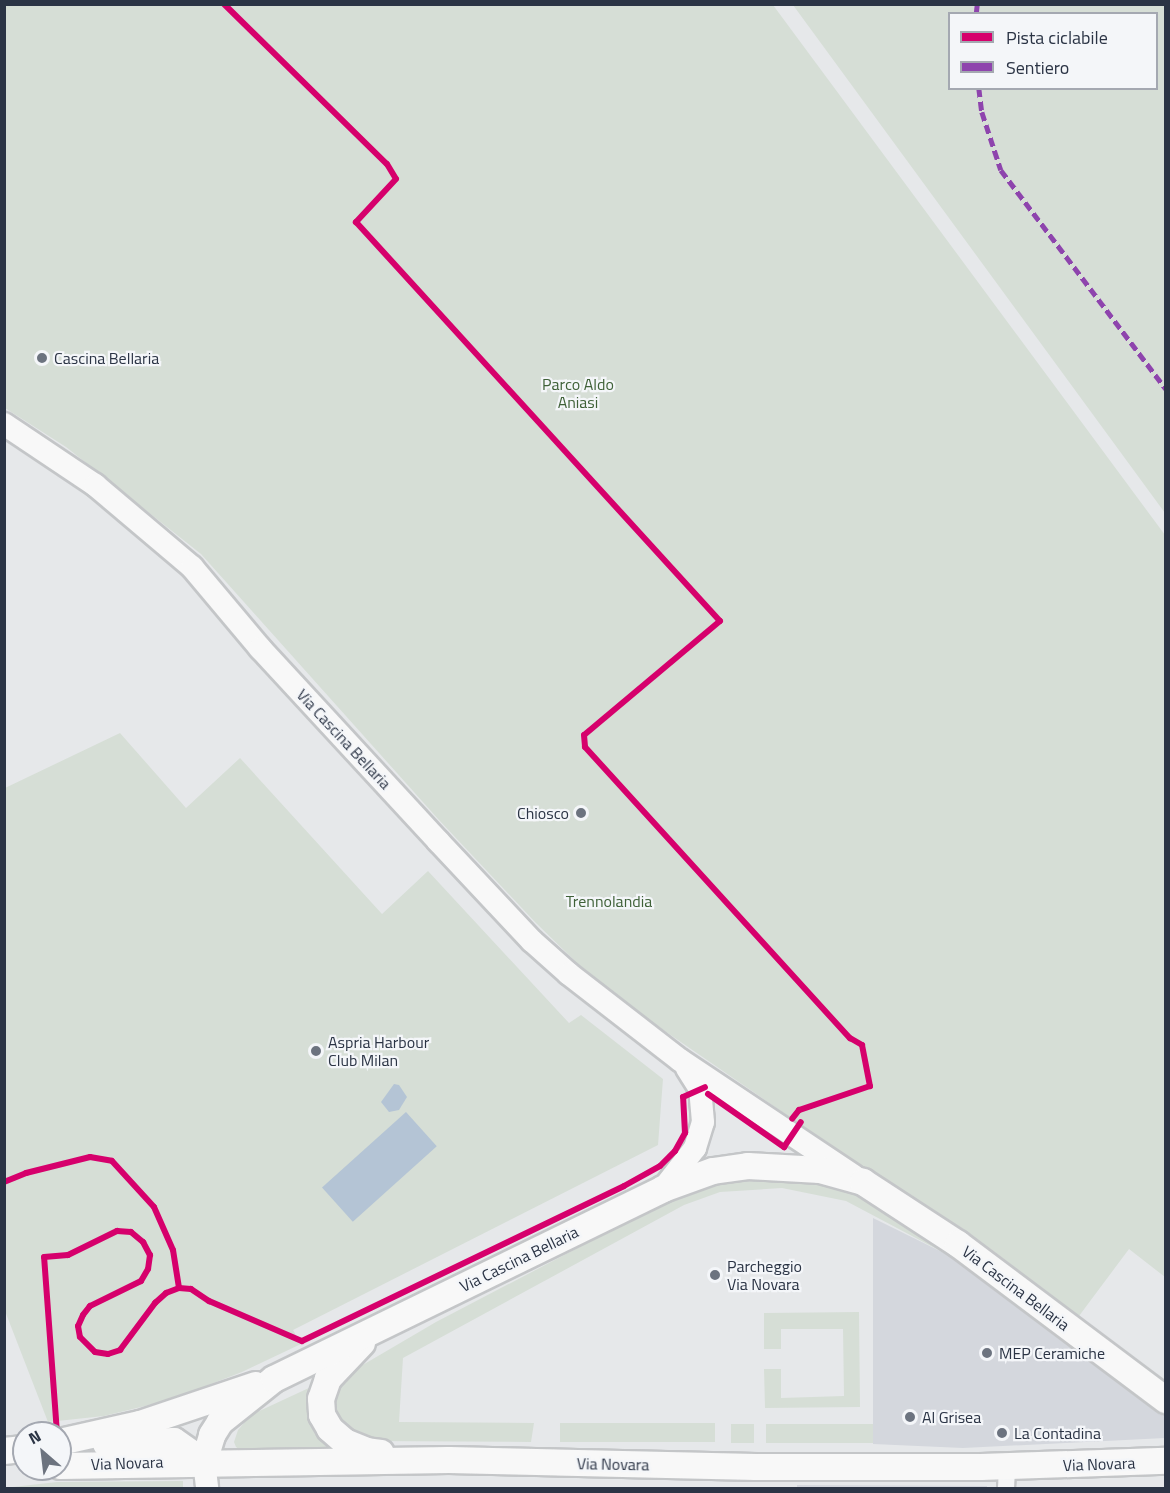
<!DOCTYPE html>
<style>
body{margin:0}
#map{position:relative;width:1170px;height:1493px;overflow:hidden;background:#e6e8ea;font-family:"Titillium Web",sans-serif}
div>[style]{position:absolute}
.built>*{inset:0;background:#d4d7dd}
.green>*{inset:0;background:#d6ded6;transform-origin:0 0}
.water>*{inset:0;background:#b4c4d5;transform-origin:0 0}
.roads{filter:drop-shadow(2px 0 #c4c6c8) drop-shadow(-2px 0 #c4c6c8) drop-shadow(0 2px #c4c6c8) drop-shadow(0 -2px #c4c6c8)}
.street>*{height:16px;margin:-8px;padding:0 8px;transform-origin:8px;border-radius:8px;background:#f5f6f7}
.secondary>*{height:22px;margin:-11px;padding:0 11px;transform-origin:11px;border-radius:11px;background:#f8f8f8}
.primary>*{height:26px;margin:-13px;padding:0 13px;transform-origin:13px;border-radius:13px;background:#f8f8f8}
.quiet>*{height:4.5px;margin-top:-2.25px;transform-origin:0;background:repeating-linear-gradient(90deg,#8e44ad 0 9px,transparent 0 13.5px)}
.cycleway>*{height:6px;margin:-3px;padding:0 3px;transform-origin:3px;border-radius:3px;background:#d6006c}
.dots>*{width:16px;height:16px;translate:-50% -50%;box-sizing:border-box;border:3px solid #f4f6f9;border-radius:50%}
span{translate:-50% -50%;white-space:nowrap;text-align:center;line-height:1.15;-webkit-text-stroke:4.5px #f4f6f9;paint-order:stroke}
.poi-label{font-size:16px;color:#2b3445}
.left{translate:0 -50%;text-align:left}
.right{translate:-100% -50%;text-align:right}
.park-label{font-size:16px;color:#3f6138}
.street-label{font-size:16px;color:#2b3445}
.frame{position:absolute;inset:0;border:6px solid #2b3445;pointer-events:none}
.legend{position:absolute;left:948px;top:12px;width:210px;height:78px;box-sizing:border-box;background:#f4f6f9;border:2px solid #a4a8b1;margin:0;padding:8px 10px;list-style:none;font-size:18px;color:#2b3445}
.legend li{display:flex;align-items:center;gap:12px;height:30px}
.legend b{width:30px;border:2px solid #a4a8b1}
.north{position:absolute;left:12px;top:1421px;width:60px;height:60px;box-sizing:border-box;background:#f4f6f9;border:2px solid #a4a8b1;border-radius:50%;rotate:332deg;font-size:16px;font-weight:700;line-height:24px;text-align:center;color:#2b3445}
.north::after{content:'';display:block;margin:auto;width:21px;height:27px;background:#6c737f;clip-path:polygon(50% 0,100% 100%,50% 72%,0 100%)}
</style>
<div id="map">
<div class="built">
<div style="clip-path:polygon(873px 1218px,948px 1255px,1129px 1383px,1165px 1413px,1165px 1438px,963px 1448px,873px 1444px)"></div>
<div style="clip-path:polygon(797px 1485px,987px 1486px,987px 1488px,797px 1488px)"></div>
</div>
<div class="green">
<div style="clip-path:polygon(4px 5px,773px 5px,1165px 535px,1165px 1277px,1129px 1249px,1079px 1316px,643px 1016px,577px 963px,535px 922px,439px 820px,201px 554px,66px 447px,5px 408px)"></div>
<div style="clip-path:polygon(evenodd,793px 5px,1165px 5px,1165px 513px,793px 5px,950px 14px,1156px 14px,1156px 88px,950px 88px,950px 14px)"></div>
<div style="clip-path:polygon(120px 733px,186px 808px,240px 758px,382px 914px,428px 871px,569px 1023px,581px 1015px,663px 1079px,658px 1145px,293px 1330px,301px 1344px,242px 1372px,180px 1396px,145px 1406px,104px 1416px,48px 1422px,5px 1311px,5px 788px)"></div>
<div style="clip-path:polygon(768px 1176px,832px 1183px,859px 1195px,948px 1255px,846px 1201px,782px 1188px,720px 1192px,684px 1205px,403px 1358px,399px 1422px,534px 1423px,531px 1442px,367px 1441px,348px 1435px,332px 1416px,333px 1392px,349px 1373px,436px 1322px,685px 1192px,709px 1185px)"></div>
<div style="clip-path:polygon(859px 1312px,860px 1407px,765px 1408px,764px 1369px,781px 1369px,781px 1398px,844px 1396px,843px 1329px,781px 1329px,781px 1349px,764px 1349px,764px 1313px)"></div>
<div style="clip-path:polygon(326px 1380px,344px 1453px,243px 1452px,236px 1447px,234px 1442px,238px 1430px,251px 1415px)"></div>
<div style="left:560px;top:1423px;width:155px;height:19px"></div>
<div style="left:731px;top:1424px;width:23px;height:19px"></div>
<div style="left:766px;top:1424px;width:107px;height:19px"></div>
<div style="clip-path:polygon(183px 1481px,183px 1488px,4px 1488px,57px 1482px)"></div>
</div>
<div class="water">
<div style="clip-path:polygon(394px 1084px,399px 1085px,407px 1097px,399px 1110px,389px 1112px,381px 1102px)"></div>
<div style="left:406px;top:1112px;width:46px;height:113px;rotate:48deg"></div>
</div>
<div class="roads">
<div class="street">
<div style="left:1006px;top:1488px;width:22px;rotate:-87deg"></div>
</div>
<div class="secondary">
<div style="left:4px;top:424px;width:110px;rotate:33.8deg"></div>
<div style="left:95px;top:485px;width:127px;rotate:40.2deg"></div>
<div style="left:192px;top:567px;width:106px;rotate:50deg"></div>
<div style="left:260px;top:648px;width:263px;rotate:47.3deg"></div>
<div style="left:438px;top:841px;width:137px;rotate:46.8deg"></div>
<div style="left:532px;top:941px;width:50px;rotate:41.7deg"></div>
<div style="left:569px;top:974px;width:140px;rotate:37.8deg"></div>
<div style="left:680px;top:1060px;width:209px;rotate:33.7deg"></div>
<div style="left:663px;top:1189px;width:52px;rotate:-52deg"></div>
<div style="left:695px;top:1148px;width:27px;rotate:-73deg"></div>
<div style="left:703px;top:1122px;width:33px;rotate:-95deg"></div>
<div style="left:700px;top:1089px;width:25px;rotate:-122deg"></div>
<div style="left:204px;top:1462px;width:26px;rotate:83deg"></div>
</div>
<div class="primary">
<div style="left:362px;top:1343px;width:50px;rotate:133.4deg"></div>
<div style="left:328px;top:1379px;width:21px;rotate:109deg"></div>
<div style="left:321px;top:1399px;width:16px;rotate:86deg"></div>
<div style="left:322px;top:1415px;width:16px;rotate:60deg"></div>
<div style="left:330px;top:1429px;width:20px;rotate:41deg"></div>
<div style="left:345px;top:1442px;width:24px;rotate:22deg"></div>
<div style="left:367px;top:1451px;width:14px;rotate:8deg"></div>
<div style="left:60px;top:1442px;width:82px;rotate:-12.7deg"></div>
<div style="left:140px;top:1424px;width:122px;rotate:-18.6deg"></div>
<div style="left:106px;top:1444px;width:68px;rotate:-2.5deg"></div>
<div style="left:174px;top:1441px;width:37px;rotate:35deg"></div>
<div style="left:4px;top:1451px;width:20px;rotate:-6deg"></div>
<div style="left:204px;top:1462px;width:28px;rotate:-73deg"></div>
<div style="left:212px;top:1435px;width:15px;rotate:-58deg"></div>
<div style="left:220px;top:1422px;width:69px;rotate:-38.5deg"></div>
<div style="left:274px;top:1379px;width:433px;rotate:-26deg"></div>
<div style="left:663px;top:1189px;width:53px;rotate:-19.8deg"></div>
<div style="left:713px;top:1171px;width:35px;rotate:-8deg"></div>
<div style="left:748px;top:1166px;width:72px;rotate:3.2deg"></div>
<div style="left:820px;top:1170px;width:45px;rotate:15.6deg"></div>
<div style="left:863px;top:1182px;width:113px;rotate:33.1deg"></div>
<div style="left:958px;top:1244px;width:260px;rotate:36.9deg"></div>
<div style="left:60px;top:1466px;width:389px;rotate:-0.9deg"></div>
<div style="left:449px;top:1460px;width:307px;rotate:1.3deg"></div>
<div style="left:756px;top:1467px;width:225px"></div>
<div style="left:981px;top:1467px;width:185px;rotate:-1.9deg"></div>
</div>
</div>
<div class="quiet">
<div style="left:976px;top:14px;width:10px;rotate:-84deg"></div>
<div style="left:979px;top:88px;width:24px;rotate:83deg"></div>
<div style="left:982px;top:112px;width:61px;rotate:71.9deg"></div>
<div style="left:1001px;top:170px;width:274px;rotate:53deg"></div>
</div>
<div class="cycleway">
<div style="left:224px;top:4px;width:228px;rotate:44.5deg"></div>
<div style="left:387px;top:164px;width:17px;rotate:59deg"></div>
<div style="left:396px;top:179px;width:59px;rotate:132.9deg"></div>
<div style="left:356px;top:222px;width:540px;rotate:47.63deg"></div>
<div style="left:720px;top:621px;width:177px;rotate:140deg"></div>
<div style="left:584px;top:735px;width:12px;rotate:85deg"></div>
<div style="left:585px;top:747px;width:394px;rotate:47.7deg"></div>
<div style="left:850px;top:1038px;width:14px;rotate:30deg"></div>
<div style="left:862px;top:1045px;width:42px;rotate:79deg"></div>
<div style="left:870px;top:1086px;width:75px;rotate:161.3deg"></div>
<div style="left:799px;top:1110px;width:11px;rotate:128deg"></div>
<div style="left:708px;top:1094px;width:93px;rotate:34.9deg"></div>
<div style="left:784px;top:1147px;width:30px;rotate:-56deg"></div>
<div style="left:4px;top:1182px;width:24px;rotate:-22deg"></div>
<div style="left:26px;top:1173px;width:66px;rotate:-14deg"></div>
<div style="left:90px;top:1157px;width:22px;rotate:10deg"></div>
<div style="left:112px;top:1161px;width:62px;rotate:47.6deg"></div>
<div style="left:154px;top:1207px;width:47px;rotate:66.2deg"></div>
<div style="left:173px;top:1250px;width:38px;rotate:81deg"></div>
<div style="left:57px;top:1433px;width:176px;rotate:-94.2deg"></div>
<div style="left:44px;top:1257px;width:24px;rotate:-5deg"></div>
<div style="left:68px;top:1255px;width:55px;rotate:-26.1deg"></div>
<div style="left:117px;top:1231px;width:14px;rotate:4deg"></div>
<div style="left:131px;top:1232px;width:16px;rotate:40deg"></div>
<div style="left:143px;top:1242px;width:15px;rotate:62deg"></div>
<div style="left:150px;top:1255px;width:14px;rotate:98deg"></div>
<div style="left:148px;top:1269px;width:14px;rotate:120deg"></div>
<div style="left:141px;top:1281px;width:57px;rotate:153.9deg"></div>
<div style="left:90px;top:1306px;width:11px;rotate:128deg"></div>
<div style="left:83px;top:1315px;width:12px;rotate:114deg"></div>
<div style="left:78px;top:1326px;width:11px;rotate:80deg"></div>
<div style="left:80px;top:1337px;width:21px;rotate:45deg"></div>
<div style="left:95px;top:1352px;width:13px;rotate:9deg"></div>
<div style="left:108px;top:1354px;width:13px;rotate:-18deg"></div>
<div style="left:120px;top:1350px;width:59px;rotate:-53.3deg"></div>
<div style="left:155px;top:1303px;width:15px;rotate:-42deg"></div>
<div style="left:166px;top:1293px;width:14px;rotate:-21deg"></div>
<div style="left:179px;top:1288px;width:12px;rotate:5deg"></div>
<div style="left:191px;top:1289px;width:22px;rotate:34deg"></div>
<div style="left:209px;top:1301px;width:101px;rotate:23.3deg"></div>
<div style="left:302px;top:1341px;width:357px;rotate:-25.7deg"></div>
<div style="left:624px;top:1186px;width:41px;rotate:-29.1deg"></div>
<div style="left:660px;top:1166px;width:21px;rotate:-45deg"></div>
<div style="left:675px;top:1151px;width:21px;rotate:-61deg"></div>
<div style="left:685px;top:1133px;width:36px;rotate:-93deg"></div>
<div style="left:683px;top:1097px;width:24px;rotate:-24deg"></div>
</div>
<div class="dots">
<div style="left:42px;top:358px;background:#6c737f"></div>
<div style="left:581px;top:813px;background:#6c737f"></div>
<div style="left:316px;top:1051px;background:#6c737f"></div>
<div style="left:715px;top:1275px;background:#6c737f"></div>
<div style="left:987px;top:1353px;background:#6c737f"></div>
<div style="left:910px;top:1417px;background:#6c737f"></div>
<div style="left:1002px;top:1433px;background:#6c737f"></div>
</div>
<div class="poi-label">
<span class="left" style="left:54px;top:358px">Cascina Bellaria</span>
<span class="right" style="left:569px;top:813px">Chiosco</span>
<span class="left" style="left:328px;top:1051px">Aspria Harbour<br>Club Milan</span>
<span class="left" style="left:727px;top:1275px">Parcheggio<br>Via Novara</span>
<span class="left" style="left:999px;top:1353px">MEP Ceramiche</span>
<span class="left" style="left:922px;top:1417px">Al Grisea</span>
<span class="left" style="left:1014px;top:1433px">La Contadina</span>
</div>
<div class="park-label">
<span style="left:578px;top:393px">Parco Aldo<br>Aniasi</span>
<span style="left:609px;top:901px">Trennolandia</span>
</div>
<div class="street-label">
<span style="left:344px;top:739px;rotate:47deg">Via Cascina Bellaria</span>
<span style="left:519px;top:1259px;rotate:-26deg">Via Cascina Bellaria</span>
<span style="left:1016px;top:1288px;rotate:37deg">Via Cascina Bellaria</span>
<span style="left:127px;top:1463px;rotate:-2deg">Via Novara</span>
<span style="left:613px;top:1464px;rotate:1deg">Via Novara</span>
<span style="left:1099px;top:1464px;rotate:-2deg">Via Novara</span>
</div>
<div class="frame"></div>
<ul class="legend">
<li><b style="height:8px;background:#d6006c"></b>Pista ciclabile</li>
<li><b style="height:8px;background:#8e44ad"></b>Sentiero</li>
</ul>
<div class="north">N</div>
</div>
